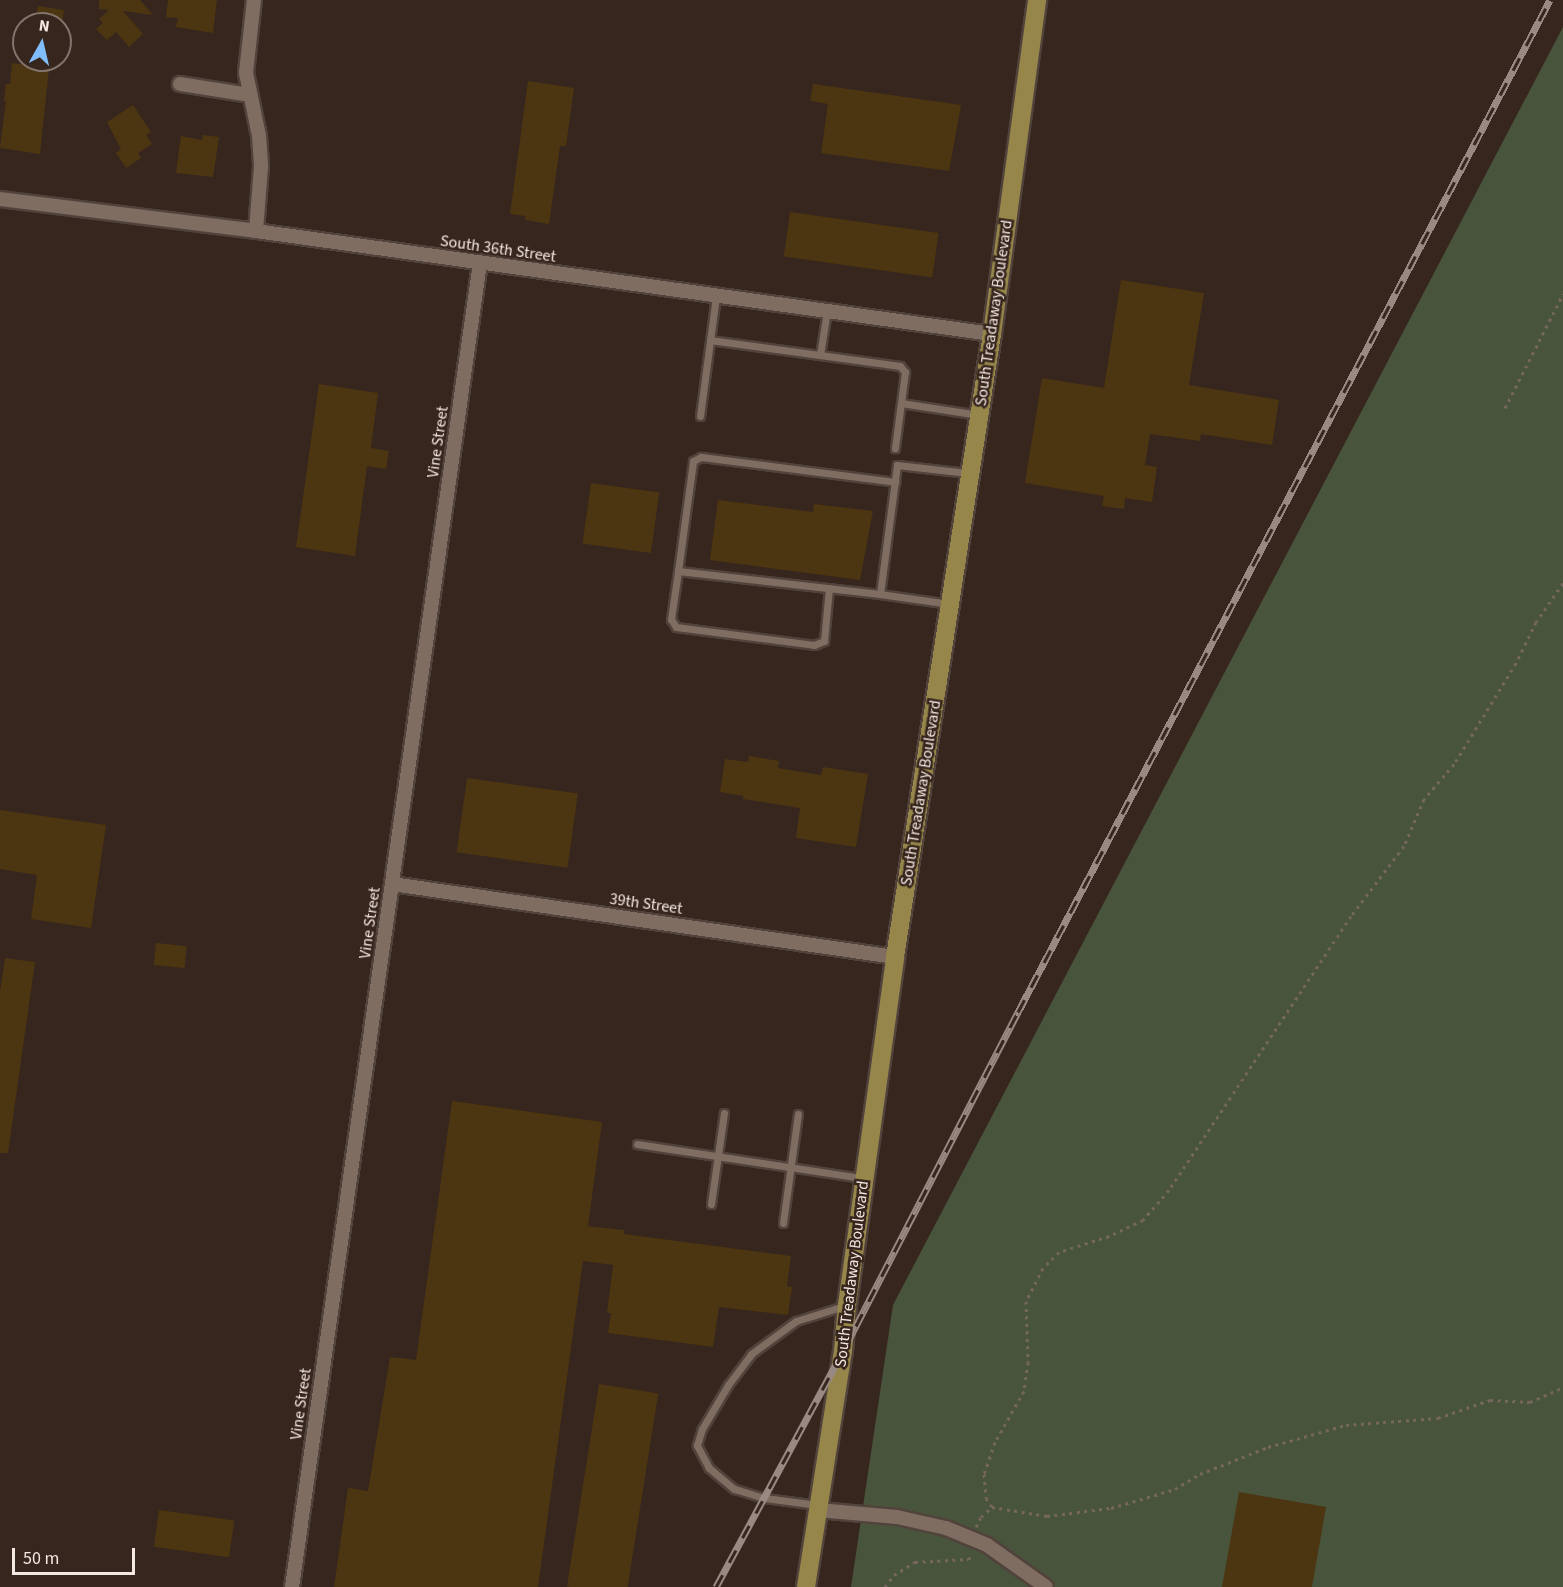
<!DOCTYPE html>
<style>
body{margin:0}
#map{position:relative;width:1563px;height:1587px;overflow:hidden;background:#37261d;font-family:"Source Sans 3",sans-serif}
div>[style]{position:absolute}
.green>*{inset:0;background:#49543c}
.building>*{inset:0;background:#4c3511;transform-origin:0 0}
.path>*{height:3px;margin-top:-1.5px;transform-origin:0;background:repeating-linear-gradient(90deg,#75665e 0 3px,transparent 0 7.5px)}
.roads{filter:drop-shadow(2px 0 #51433c) drop-shadow(-2px 0 #51433c) drop-shadow(0 2px #51433c) drop-shadow(0 -2px #51433c)}
.service>*{height:7px;margin:-3.5px;padding:0 3.5px;transform-origin:3.5px;border-radius:3.5px;background:#806d62}
.minor>*{height:14px;margin:-7px;padding:0 7px;transform-origin:7px;border-radius:7px;background:#806d62}
.primary>*{height:18px;margin:-9px;padding:0 9px;transform-origin:9px;border-radius:9px;background:#96864a}
.rail>*{height:7px;margin-top:-3.5px;transform-origin:0;background:repeating-linear-gradient(90deg,#37261d 0 14px,#988a83 0 28px);box-sizing:border-box;border-block:2px solid #988a83}
span{translate:-50% -50%;white-space:nowrap;text-align:center;line-height:1.15;-webkit-text-stroke:5px #37261d;paint-order:stroke}
.street-label{font-size:16px;color:#f3e8e2}
.north{position:absolute;left:12px;top:12px;width:60px;height:60px;box-sizing:border-box;background:#37261d;border:2px solid #82746c;border-radius:50%;rotate:8deg;font-size:16px;font-weight:700;line-height:24px;text-align:center;color:#f3e8e2}
.north::after{content:'';display:block;margin:auto;width:21px;height:27px;background:#80bdfa;clip-path:polygon(50% 0,100% 100%,50% 72%,0 100%)}
.scale{position:absolute;left:12px;top:1548px;width:123px;height:27px;box-sizing:border-box;border:3px solid #f3e8e2;border-top:0;padding-left:8px;font-size:18px;line-height:21px;white-space:nowrap;color:#f3e8e2;-webkit-text-stroke:4px #37261d;paint-order:stroke}
</style>
<div id="map">
<div class="green">
<div style="clip-path:polygon(1563px 27px,1563px 1587px,851px 1587px,893px 1305px)"></div>
</div>
<div class="building">
<div style="clip-path:polygon(99px 0,140px 0,153px 15px,123px 11px,143px 34px,129px 47px,116px 32px,107px 40px,96px 29px,103px 23px,99px 19px,109px 10px,99px 9px)"></div>
<div style="clip-path:polygon(168px 0,217px 0,213px 33px,176px 27px,178px 18px,166px 17px)"></div>
<div style="clip-path:polygon(38px 6px,64px 10px,62px 24px,35px 24px)"></div>
<div style="clip-path:polygon(12px 63px,49px 68px,40px 154px,0 148px,6px 101px,4px 101px,6px 84px,10px 84px)"></div>
<div style="clip-path:polygon(528px 81px,574px 88px,566px 146px,560px 146px,549px 224px,525px 220px,526px 216px,510px 214px)"></div>
<div style="clip-path:polygon(813px 84px,961px 105px,949px 171px,821px 153px,828px 104px,810px 101px)"></div>
<div style="clip-path:polygon(133px 105px,151px 132px,146px 135px,152px 144px,138px 153px,141px 158px,126px 168px,116px 153px,121px 149px,107px 122px)"></div>
<div style="clip-path:polygon(203px 135px,219px 137px,213px 177px,176px 173px,181px 136px,202px 140px)"></div>
<div style="left:790px;top:212px;width:150px;height:45px;rotate:8deg"></div>
<div style="clip-path:polygon(1121px 280px,1204px 293px,1189px 385px,1279px 400px,1272px 445px,1201px 434px,1200px 441px,1150px 434px,1145px 465px,1157px 467px,1152px 502px,1125px 498px,1124px 509px,1102px 506px,1104px 496px,1025px 483px,1042px 378px,1104px 388px)"></div>
<div style="clip-path:polygon(319px 384px,378px 393px,371px 448px,389px 451px,386px 469px,367px 466px,355px 556px,296px 547px)"></div>
<div style="left:591px;top:483px;width:69px;height:61px;rotate:8deg"></div>
<div style="clip-path:polygon(718px 500px,813px 512px,814px 504px,873px 511px,860px 580px,710px 560px)"></div>
<div style="clip-path:polygon(749px 756px,779px 761px,778px 768px,821px 775px,823px 767px,868px 774px,856px 847px,796px 838px,800px 808px,743px 799px,743px 796px,720px 792px,725px 759px,748px 762px)"></div>
<div style="left:467px;top:778px;width:112px;height:75px;rotate:8deg"></div>
<div style="clip-path:polygon(0 810px,106px 825px,91px 928px,31px 919px,37px 875px,0 869px)"></div>
<div style="left:156px;top:943px;width:31px;height:22px;rotate:6deg"></div>
<div style="clip-path:polygon(5px 958px,35px 962px,8px 1153px,0 1153px,0 991px)"></div>
<div style="clip-path:polygon(452px 1101px,602px 1122px,588px 1226px,624px 1230px,624px 1234px,791px 1256px,787px 1286px,792px 1287px,788px 1315px,719px 1307px,713px 1347px,608px 1333px,611px 1313px,607px 1313px,613px 1265px,583px 1261px,538px 1587px,334px 1587px,348px 1488px,368px 1491px,390px 1357px,416px 1360px)"></div>
<div style="left:599px;top:1384px;width:60px;height:205px;rotate:9deg"></div>
<div style="clip-path:polygon(1239px 1492px,1326px 1507px,1312px 1587px,1222px 1587px)"></div>
<div style="left:159px;top:1510px;width:76px;height:37px;rotate:8deg"></div>
</div>
<div class="path">
<div style="left:1505px;top:408px;width:128px;rotate:-63deg"></div>
<div style="left:1563px;top:583px;width:47px;rotate:124.7deg"></div>
<div style="left:1536px;top:622px;width:46px;rotate:116deg"></div>
<div style="left:1516px;top:663px;width:119px;rotate:121.5deg"></div>
<div style="left:1454px;top:764px;width:46px;rotate:130.6deg"></div>
<div style="left:1424px;top:799px;width:51px;rotate:113.1deg"></div>
<div style="left:1404px;top:846px;width:88px;rotate:127.1deg"></div>
<div style="left:1351px;top:916px;width:329px;rotate:123.6deg"></div>
<div style="left:1169px;top:1190px;width:40px;rotate:131deg"></div>
<div style="left:1143px;top:1220px;width:38px;rotate:155deg"></div>
<div style="left:1109px;top:1236px;width:52px;rotate:162.3deg"></div>
<div style="left:1059px;top:1252px;width:23px;rotate:135deg"></div>
<div style="left:1043px;top:1268px;width:37px;rotate:117deg"></div>
<div style="left:1026px;top:1301px;width:61px;rotate:88.1deg"></div>
<div style="left:1028px;top:1362px;width:29px;rotate:98deg"></div>
<div style="left:1024px;top:1391px;width:59px;rotate:119.6deg"></div>
<div style="left:995px;top:1442px;width:34px;rotate:109deg"></div>
<div style="left:984px;top:1474px;width:24px;rotate:85deg"></div>
<div style="left:986px;top:1498px;width:11px;rotate:56deg"></div>
<div style="left:992px;top:1507px;width:56px;rotate:9.3deg"></div>
<div style="left:1047px;top:1516px;width:64px;rotate:-7.1deg"></div>
<div style="left:1111px;top:1508px;width:67px;rotate:-16.5deg"></div>
<div style="left:1175px;top:1489px;width:29px;rotate:-31deg"></div>
<div style="left:1200px;top:1474px;width:73px;rotate:-21.7deg"></div>
<div style="left:1268px;top:1447px;width:81px;rotate:-15.8deg"></div>
<div style="left:1346px;top:1425px;width:92px;rotate:-4.4deg"></div>
<div style="left:1438px;top:1418px;width:55px;rotate:-19.1deg"></div>
<div style="left:1490px;top:1400px;width:40px;rotate:2.9deg"></div>
<div style="left:1530px;top:1402px;width:36px;rotate:-24deg"></div>
<div style="left:976px;top:1527px;width:11px;rotate:-63deg"></div>
<div style="left:981px;top:1517px;width:15px;rotate:-42deg"></div>
<div style="left:885px;top:1587px;width:15px;rotate:-53deg"></div>
<div style="left:894px;top:1575px;width:25px;rotate:-32deg"></div>
<div style="left:915px;top:1562px;width:53px;rotate:-3.2deg"></div>
<div style="left:968px;top:1559px;width:6px;rotate:-31deg"></div>
</div>
<div class="roads">
<div class="service">
<div style="left:710px;top:340px;width:192px;rotate:7.8deg"></div>
<div style="left:900px;top:366px;width:8px;rotate:50deg"></div>
<div style="left:905px;top:372px;width:77px;rotate:97.5deg"></div>
<div style="left:820px;top:355px;width:45px;rotate:-81deg"></div>
<div style="left:901px;top:403px;width:79px;rotate:8.7deg"></div>
<div style="left:700px;top:416px;width:121px;rotate:-82.4deg"></div>
<div style="left:678px;top:571px;width:49px;rotate:98.3deg"></div>
<div style="left:671px;top:619px;width:9px;rotate:58deg"></div>
<div style="left:676px;top:627px;width:139px;rotate:7.4deg"></div>
<div style="left:814px;top:645px;width:11px;rotate:-22deg"></div>
<div style="left:824px;top:641px;width:53px;rotate:-84.6deg"></div>
<div style="left:880px;top:594px;width:203px;rotate:-173.5deg"></div>
<div style="left:678px;top:571px;width:111px;rotate:-82.2deg"></div>
<div style="left:693px;top:461px;width:9px;rotate:-27deg"></div>
<div style="left:701px;top:457px;width:196px;rotate:7.3deg"></div>
<div style="left:950px;top:604px;width:71px;rotate:-171.9deg"></div>
<div style="left:880px;top:594px;width:130px;rotate:-82.5deg"></div>
<div style="left:897px;top:465px;width:71px;rotate:6.4deg"></div>
<div style="left:637px;top:1144px;width:228px;rotate:8.6deg"></div>
<div style="left:711px;top:1204px;width:92px;rotate:-81.9deg"></div>
<div style="left:783px;top:1223px;width:110px;rotate:-82.2deg"></div>
<div style="left:818px;top:1505px;width:54px;rotate:-172.6deg"></div>
<div style="left:764px;top:1498px;width:31px;rotate:-163deg"></div>
<div style="left:734px;top:1489px;width:33px;rotate:-140deg"></div>
<div style="left:709px;top:1468px;width:26px;rotate:-118deg"></div>
<div style="left:697px;top:1445px;width:17px;rotate:-73deg"></div>
<div style="left:702px;top:1429px;width:51px;rotate:-59.4deg"></div>
<div style="left:728px;top:1385px;width:39px;rotate:-53deg"></div>
<div style="left:751px;top:1354px;width:56px;rotate:-36.3deg"></div>
<div style="left:796px;top:1321px;width:50px;rotate:-17.4deg"></div>
</div>
<div class="minor">
<div style="left:254px;top:0;width:73px;rotate:96.3deg"></div>
<div style="left:246px;top:73px;width:64px;rotate:78.3deg"></div>
<div style="left:259px;top:136px;width:31px;rotate:86deg"></div>
<div style="left:261px;top:167px;width:64px;rotate:94.5deg"></div>
<div style="left:180px;top:84px;width:71px;rotate:8.9deg"></div>
<div style="left:0;top:199px;width:258px;rotate:7.1deg"></div>
<div style="left:256px;top:231px;width:743px;rotate:7.97deg"></div>
<div style="left:392px;top:884px;width:508px;rotate:8.26deg"></div>
<div style="left:818px;top:1510px;width:79px;rotate:5.1deg"></div>
<div style="left:897px;top:1517px;width:50px;rotate:12.7deg"></div>
<div style="left:946px;top:1528px;width:44px;rotate:22.5deg"></div>
<div style="left:987px;top:1545px;width:72px;rotate:35.4deg"></div>
<div style="left:292px;top:1587px;width:1337px;rotate:-81.92deg"></div>
</div>
<div class="primary">
<div style="left:806px;top:1587px;width:239px;rotate:-81.1deg"></div>
<div style="left:843px;top:1351px;width:46px;rotate:-85deg"></div>
<div style="left:847px;top:1305px;width:351px;rotate:-82.1deg"></div>
<div style="left:895px;top:957px;width:631px;rotate:-81.15deg"></div>
<div style="left:992px;top:334px;width:337px;rotate:-82.3deg"></div>
</div>
</div>
<div class="rail">
<div style="left:716px;top:1587px;width:268px;rotate:-61.7deg"></div>
<div style="left:843px;top:1351px;width:382px;rotate:-62.7deg"></div>
<div style="left:1018px;top:1012px;width:1143px;rotate:-62.27deg"></div>
</div>
<div class="street-label">
<span style="left:498px;top:249px;rotate:8deg">South 36th Street</span>
<span style="left:994px;top:313px;rotate:-82deg">South Treadaway Boulevard</span>
<span style="left:438px;top:442px;rotate:-82deg">Vine Street</span>
<span style="left:921px;top:793px;rotate:-81deg">South Treadaway Boulevard</span>
<span style="left:646px;top:904px;rotate:8deg">39th Street</span>
<span style="left:370px;top:923px;rotate:-82deg">Vine Street</span>
<span style="left:852px;top:1274px;rotate:-83deg">South Treadaway Boulevard</span>
<span style="left:301px;top:1404px;rotate:-82deg">Vine Street</span>
</div>
<div class="north">N</div>
<div class="scale">50 m</div>
</div>
